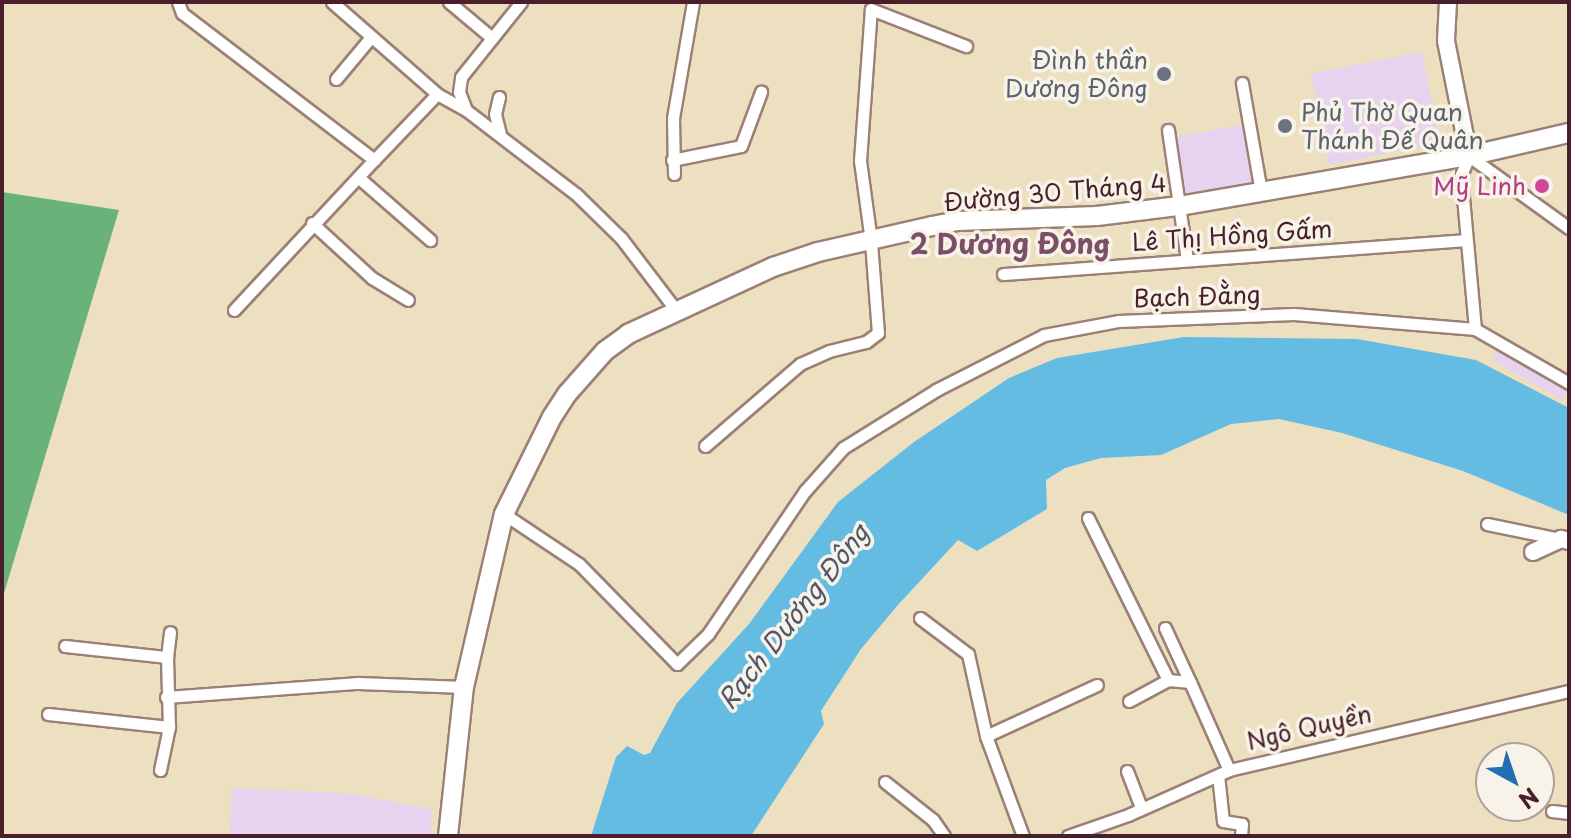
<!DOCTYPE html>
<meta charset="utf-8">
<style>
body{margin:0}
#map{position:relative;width:1571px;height:838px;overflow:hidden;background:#ede0c0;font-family:"Playpen Sans",sans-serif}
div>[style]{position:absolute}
.built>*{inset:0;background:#e7d2ef;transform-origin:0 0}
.forest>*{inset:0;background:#69b37a}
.water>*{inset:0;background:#65bce2}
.roads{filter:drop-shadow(2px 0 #9c8076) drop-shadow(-2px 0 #9c8076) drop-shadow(0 2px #9c8076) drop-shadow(0 -2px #9c8076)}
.street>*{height:11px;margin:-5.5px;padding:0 5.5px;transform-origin:5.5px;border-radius:5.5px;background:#fff}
.secondary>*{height:16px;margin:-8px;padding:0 8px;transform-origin:8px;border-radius:8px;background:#fff}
.primary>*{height:18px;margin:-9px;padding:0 9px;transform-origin:9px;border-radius:9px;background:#fff}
.dots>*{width:22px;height:22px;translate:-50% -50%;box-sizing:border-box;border:4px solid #f7f3e8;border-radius:50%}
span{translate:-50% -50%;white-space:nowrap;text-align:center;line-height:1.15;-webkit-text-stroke:7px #f7f3e8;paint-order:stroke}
.worship-label{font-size:24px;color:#5b616d}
.right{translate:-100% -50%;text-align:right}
.left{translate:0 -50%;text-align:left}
.hotel-label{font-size:24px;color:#b23c85}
.street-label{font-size:24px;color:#4a1f2b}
.water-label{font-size:26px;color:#53566b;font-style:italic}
.quarter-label{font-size:28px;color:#7d4e67;font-weight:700}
.frame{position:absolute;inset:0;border:4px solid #4a1f2b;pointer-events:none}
.north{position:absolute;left:1475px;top:742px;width:80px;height:80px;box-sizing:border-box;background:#f7f3e8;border:2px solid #b29e9c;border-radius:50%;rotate:140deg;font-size:22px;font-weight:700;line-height:32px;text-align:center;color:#4a1f2b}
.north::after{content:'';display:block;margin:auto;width:28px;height:36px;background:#1f6fb2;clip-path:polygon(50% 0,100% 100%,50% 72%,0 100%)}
</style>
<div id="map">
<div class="built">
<div style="left:1422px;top:52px;width:93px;height:113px;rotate:79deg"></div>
<div style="left:1247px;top:124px;width:58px;height:76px;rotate:80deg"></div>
<div style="left:1468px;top:172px;width:152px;height:14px;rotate:85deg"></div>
<div style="left:1497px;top:350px;width:81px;height:11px;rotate:30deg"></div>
<div style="clip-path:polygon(232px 788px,353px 794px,431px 809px,431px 836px,230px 836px)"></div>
</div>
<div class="forest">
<div style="clip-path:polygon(2px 192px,119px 210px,2px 600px)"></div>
</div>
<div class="water">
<div style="clip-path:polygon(1184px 337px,1357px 339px,1476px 360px,1569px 408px,1569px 515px,1463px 471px,1342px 433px,1279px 419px,1231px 424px,1161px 455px,1101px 458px,1065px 468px,1046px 480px,1047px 509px,977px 551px,958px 540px,897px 606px,861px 649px,821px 711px,824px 724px,751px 836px,591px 836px,616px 757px,627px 746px,644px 755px,650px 753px,677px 703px,749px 624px,838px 502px,914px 442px,1009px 378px,1057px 358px)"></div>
</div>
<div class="roads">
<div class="street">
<div style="left:178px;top:2px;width:12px;rotate:70deg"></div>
<div style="left:182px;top:13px;width:242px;rotate:37.4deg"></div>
<div style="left:374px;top:160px;width:91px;rotate:-46.3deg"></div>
<div style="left:437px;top:94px;width:33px;rotate:29deg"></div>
<div style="left:466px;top:110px;width:138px;rotate:37.4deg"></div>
<div style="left:576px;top:194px;width:63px;rotate:44.4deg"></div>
<div style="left:621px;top:238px;width:89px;rotate:52.7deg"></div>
<div style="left:332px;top:2px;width:140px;rotate:41.2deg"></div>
<div style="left:449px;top:2px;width:56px;rotate:39.9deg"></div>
<div style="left:336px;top:79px;width:55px;rotate:-50.2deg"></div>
<div style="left:1242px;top:83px;width:111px;rotate:80.1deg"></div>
<div style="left:499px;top:97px;width:17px;rotate:103deg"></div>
<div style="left:495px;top:114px;width:21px;rotate:76deg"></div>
<div style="left:466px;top:110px;width:19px;rotate:-111deg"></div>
<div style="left:459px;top:92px;width:15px;rotate:-82deg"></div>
<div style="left:461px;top:77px;width:96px;rotate:-51.3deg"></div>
<div style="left:1168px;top:130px;width:131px;rotate:81.7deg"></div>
<div style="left:672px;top:160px;width:70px;rotate:-11.5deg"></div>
<div style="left:741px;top:146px;width:58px;rotate:-69.7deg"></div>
<div style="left:674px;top:174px;width:56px;rotate:-91deg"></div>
<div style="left:673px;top:118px;width:118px;rotate:-80.2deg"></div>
<div style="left:358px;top:177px;width:96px;rotate:41.2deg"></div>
<div style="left:312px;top:223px;width:81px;rotate:42.5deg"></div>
<div style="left:372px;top:278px;width:42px;rotate:31.4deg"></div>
<div style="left:1003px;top:274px;width:463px;rotate:-4.2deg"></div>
<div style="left:234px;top:310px;width:205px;rotate:-47deg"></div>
<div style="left:1475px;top:329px;width:155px;rotate:-95.2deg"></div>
<div style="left:1461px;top:175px;width:21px;rotate:-67deg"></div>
<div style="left:1469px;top:156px;width:123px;rotate:35.8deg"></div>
<div style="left:705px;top:446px;width:125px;rotate:-40.8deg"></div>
<div style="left:800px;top:364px;width:32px;rotate:-24deg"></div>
<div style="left:829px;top:351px;width:38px;rotate:-14deg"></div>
<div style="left:866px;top:342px;width:15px;rotate:-37deg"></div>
<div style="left:878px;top:333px;width:92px;rotate:-94.4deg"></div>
<div style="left:871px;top:241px;width:81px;rotate:-97.8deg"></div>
<div style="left:860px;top:161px;width:152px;rotate:-85.9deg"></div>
<div style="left:871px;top:9px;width:102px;rotate:21.3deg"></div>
<div style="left:504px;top:514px;width:90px;rotate:33.7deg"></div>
<div style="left:579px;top:564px;width:140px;rotate:45.6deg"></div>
<div style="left:677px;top:664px;width:43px;rotate:-44.1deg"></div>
<div style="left:708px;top:634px;width:173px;rotate:-55.9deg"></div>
<div style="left:805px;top:491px;width:57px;rotate:-48.5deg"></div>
<div style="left:843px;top:448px;width:110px;rotate:-31.9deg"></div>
<div style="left:936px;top:390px;width:121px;rotate:-27deg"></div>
<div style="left:1044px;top:335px;width:75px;rotate:-10.7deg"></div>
<div style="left:1118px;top:321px;width:176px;rotate:-2.3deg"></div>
<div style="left:1294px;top:314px;width:182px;rotate:4.7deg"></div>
<div style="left:1475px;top:329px;width:108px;rotate:29.9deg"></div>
<div style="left:1088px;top:518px;width:181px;rotate:63.7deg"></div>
<div style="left:1168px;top:680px;width:22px;rotate:5deg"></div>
<div style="left:1190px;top:682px;width:96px;rotate:66.1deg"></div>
<div style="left:1487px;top:524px;width:75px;rotate:11.6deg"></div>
<div style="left:920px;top:618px;width:60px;rotate:36.9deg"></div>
<div style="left:968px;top:654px;width:84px;rotate:77.6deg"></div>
<div style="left:986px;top:736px;width:107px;rotate:69.7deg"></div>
<div style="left:1165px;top:628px;width:60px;rotate:65.2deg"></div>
<div style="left:65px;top:646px;width:103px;rotate:6.2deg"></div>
<div style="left:167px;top:657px;width:70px;rotate:88.4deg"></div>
<div style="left:169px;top:727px;width:44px;rotate:101.8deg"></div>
<div style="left:167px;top:657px;width:25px;rotate:-83deg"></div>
<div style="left:166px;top:697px;width:193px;rotate:-4.2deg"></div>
<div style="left:358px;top:683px;width:106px;rotate:2.2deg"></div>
<div style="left:1129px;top:701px;width:44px;rotate:-28.3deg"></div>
<div style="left:48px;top:714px;width:122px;rotate:6.1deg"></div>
<div style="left:986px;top:736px;width:122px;rotate:-24.7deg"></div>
<div style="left:1127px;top:771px;width:40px;rotate:69deg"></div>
<div style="left:1218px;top:775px;width:46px;rotate:83.8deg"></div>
<div style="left:1223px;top:821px;width:19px;rotate:9deg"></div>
<div style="left:1242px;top:824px;width:12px;rotate:95deg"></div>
<div style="left:885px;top:782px;width:61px;rotate:38.4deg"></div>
<div style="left:933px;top:820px;width:19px;rotate:55deg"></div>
<div style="left:1552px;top:811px;width:17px;rotate:7deg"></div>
<div style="left:1068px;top:836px;width:64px;rotate:-19.3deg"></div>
<div style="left:1128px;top:815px;width:111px;rotate:-24deg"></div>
<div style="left:1229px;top:770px;width:349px;rotate:-13.1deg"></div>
</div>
<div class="secondary">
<div style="left:1448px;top:2px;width:39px;rotate:93deg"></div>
<div style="left:1446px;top:41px;width:117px;rotate:78.7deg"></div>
<div style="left:1533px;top:552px;width:31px;rotate:-25deg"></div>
<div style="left:1561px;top:539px;width:8px;rotate:14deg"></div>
</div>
<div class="primary">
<div style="left:448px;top:836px;width:150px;rotate:-83.9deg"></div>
<div style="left:464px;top:687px;width:178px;rotate:-77deg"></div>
<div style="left:504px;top:514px;width:108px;rotate:-63.7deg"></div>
<div style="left:552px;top:417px;width:27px;rotate:-57deg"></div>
<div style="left:567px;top:394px;width:57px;rotate:-48.5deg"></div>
<div style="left:605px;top:351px;width:29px;rotate:-36deg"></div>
<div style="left:628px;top:334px;width:160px;rotate:-24.8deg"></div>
<div style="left:773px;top:267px;width:47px;rotate:-18.4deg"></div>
<div style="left:818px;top:252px;width:117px;rotate:-12.8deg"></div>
<div style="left:932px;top:226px;width:26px;rotate:-11deg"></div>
<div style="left:958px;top:221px;width:139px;rotate:-2.1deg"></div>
<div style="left:1097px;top:216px;width:83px;rotate:-7deg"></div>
<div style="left:1179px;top:206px;width:294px;rotate:-9.8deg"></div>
<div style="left:1469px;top:156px;width:103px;rotate:-13deg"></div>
</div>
</div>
<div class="dots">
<div style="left:1164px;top:74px;background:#6b7280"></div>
<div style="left:1285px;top:126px;background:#6b7280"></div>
<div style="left:1542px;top:186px;background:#d1479c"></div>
</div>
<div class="worship-label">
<span class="right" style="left:1148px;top:74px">Đình thần<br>Dương Đông</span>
<span class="left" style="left:1301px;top:126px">Phủ Thờ Quan<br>Thánh Đế Quân</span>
</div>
<div class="hotel-label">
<span class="right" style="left:1526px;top:186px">Mỹ Linh</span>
</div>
<div class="street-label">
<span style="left:1055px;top:192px;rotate:-5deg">Đường 30 Tháng 4</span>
<span style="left:1232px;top:235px;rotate:-4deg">Lê Thị Hồng Gấm</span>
<span style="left:1197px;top:296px;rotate:-2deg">Bạch Đằng</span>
<span style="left:1309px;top:727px;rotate:-13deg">Ngô Quyền</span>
</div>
<div class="water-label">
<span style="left:793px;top:616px;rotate:-52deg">Rạch Dương Đông</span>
</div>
<div class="quarter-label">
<span style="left:1010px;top:243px">2 Dương Đông</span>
</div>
<div class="frame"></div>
<div class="north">N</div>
</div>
